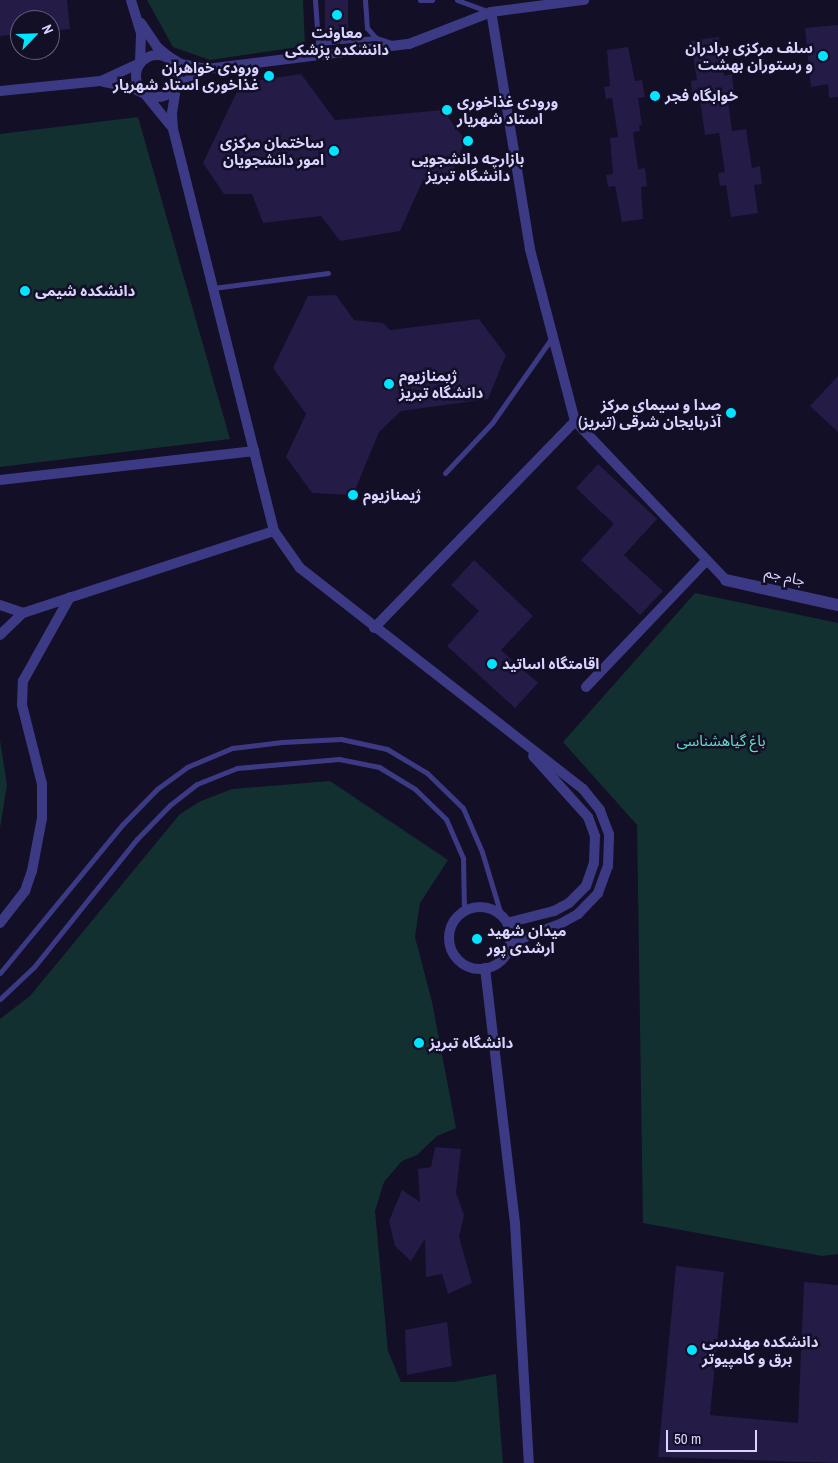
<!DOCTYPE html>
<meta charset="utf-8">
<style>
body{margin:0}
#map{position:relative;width:838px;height:1463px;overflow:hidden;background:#130f26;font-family:"Archivo Narrow","Noto Sans Arabic",sans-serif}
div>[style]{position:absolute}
.green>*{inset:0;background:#12302f}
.building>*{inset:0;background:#241b47;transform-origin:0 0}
.service>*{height:5px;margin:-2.5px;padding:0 2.5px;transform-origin:2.5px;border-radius:2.5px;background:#3d3a85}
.minor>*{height:10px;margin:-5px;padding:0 5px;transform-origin:5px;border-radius:5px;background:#3d3a85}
.minor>.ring{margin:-5px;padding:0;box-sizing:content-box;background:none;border:10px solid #3d3a85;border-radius:50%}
.tertiary>*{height:12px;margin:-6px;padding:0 6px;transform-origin:6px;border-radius:6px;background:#3d3a85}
.dots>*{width:14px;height:14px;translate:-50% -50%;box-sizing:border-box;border:2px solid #130f26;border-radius:50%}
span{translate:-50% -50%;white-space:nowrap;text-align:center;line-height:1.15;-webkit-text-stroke:5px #130f26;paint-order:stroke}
.poi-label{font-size:15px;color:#d9d4ff;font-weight:700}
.right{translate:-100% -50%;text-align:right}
.left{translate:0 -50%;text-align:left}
.street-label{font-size:15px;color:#d9d4ff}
.park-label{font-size:15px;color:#5fe0c0}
.north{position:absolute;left:10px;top:10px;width:50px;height:50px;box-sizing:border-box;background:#130f26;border:1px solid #625e7d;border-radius:50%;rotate:66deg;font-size:14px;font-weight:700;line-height:20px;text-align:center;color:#d9d4ff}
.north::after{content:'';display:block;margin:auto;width:18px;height:22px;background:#00e5ff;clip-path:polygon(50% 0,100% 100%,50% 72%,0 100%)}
.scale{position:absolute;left:666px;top:1430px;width:91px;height:22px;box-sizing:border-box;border:2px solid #d9d4ff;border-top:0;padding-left:6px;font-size:15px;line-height:18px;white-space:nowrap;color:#d9d4ff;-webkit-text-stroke:4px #130f26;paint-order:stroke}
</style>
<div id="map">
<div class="green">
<div style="clip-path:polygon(147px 0,303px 0,305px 46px,210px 60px,173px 47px)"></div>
<div style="clip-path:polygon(138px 117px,230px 439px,0 467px,0 134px)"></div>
<div style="clip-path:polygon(695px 593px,838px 623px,838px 1254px,822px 1256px,643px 1223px,637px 825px,563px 742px)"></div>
<div style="clip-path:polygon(0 740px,7px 785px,0 828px)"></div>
<div style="clip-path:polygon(330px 781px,448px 860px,420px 903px,415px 937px,432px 1002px,456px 1128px,437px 1136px,417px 1155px,402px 1161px,384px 1182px,375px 1211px,388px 1351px,401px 1382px,454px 1382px,496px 1374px,503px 1463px,0 1463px,0 1019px,30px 996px,180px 814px,201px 801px,232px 789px)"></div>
</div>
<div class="building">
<div style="clip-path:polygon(0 0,67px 0,70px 29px,50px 31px,50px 20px,20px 20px,20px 34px,0 36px)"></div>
<div style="left:325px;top:0;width:23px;height:33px"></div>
<div style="clip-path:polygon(838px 25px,838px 97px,829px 98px,828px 84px,811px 87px,805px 28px)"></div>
<div style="clip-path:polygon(719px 37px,724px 76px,732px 74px,734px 92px,727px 93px,732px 131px,746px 129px,752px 168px,760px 166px,762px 184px,754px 185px,758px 213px,731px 217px,726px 185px,720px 186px,718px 173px,725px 172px,719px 133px,705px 135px,699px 93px,692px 94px,691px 81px,697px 80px,691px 41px)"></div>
<div style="clip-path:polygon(628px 47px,635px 81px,642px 80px,645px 97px,638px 98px,642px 125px,639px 125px,640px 131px,633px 132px,638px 169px,645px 168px,647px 186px,641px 187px,643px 219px,622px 222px,615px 186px,608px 187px,606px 175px,613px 174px,610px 138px,618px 137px,612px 98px,606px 99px,604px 87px,610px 86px,607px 50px)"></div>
<div style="clip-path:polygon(301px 74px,335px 120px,443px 110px,465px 140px,451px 175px,423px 180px,400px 231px,340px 241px,321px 216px,263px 223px,252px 194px,224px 194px,203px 163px,241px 83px)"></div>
<div style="clip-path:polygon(336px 295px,354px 320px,383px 323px,390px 330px,479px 319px,506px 355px,488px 399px,401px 411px,379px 432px,353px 495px,312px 493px,286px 457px,306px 414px,273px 368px,308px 296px)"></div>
<div style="clip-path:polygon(838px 376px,838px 432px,810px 406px)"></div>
<div style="clip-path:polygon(598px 464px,657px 519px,624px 555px,663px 591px,640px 615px,581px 560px,614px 524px,576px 488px)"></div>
<div style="clip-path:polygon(474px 560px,533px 616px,501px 650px,538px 683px,515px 708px,447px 646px,479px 611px,451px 585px)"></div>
<div style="clip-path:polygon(435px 1147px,461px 1149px,456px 1193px,464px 1215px,459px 1237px,472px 1283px,448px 1294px,442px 1274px,426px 1277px,425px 1239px,411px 1261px,395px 1246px,389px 1221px,402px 1190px,420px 1202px,418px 1169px,431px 1167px)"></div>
<div style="clip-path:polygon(676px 1266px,724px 1272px,710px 1415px,798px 1423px,804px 1282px,838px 1285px,838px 1463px,658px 1457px)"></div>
<div style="clip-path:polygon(447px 1322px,452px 1366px,407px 1375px,405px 1330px)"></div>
</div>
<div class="service">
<div style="left:315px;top:0;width:43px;rotate:86deg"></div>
<div style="left:318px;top:43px;width:58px;rotate:-4.9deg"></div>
<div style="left:365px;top:0;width:28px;rotate:86deg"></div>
<div style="left:367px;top:28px;width:13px;rotate:48deg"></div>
<div style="left:376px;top:38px;width:16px;rotate:18deg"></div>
<div style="left:420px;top:0;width:12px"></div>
<div style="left:457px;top:0;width:33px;rotate:20deg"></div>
<div style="left:213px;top:288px;width:116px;rotate:-7.4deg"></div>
<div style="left:445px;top:473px;width:69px;rotate:-46.8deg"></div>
<div style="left:492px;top:423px;width:103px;rotate:-54.9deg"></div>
<div style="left:0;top:973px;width:192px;rotate:-50.5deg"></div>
<div style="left:122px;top:825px;width:50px;rotate:-45.8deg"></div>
<div style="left:157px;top:789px;width:37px;rotate:-36deg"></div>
<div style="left:187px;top:767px;width:49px;rotate:-22.9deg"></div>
<div style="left:232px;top:748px;width:50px;rotate:-6.8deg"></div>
<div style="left:282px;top:742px;width:59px;rotate:-2.9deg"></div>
<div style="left:341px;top:739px;width:47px;rotate:12.3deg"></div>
<div style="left:387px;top:749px;width:47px;rotate:31deg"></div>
<div style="left:427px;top:773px;width:50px;rotate:44.2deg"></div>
<div style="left:463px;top:808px;width:48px;rotate:66.6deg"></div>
<div style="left:482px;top:852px;width:66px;rotate:73.2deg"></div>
<div style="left:0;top:999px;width:47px;rotate:-43.3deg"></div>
<div style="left:34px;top:967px;width:164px;rotate:-51.2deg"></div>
<div style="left:137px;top:839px;width:47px;rotate:-45.9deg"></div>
<div style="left:170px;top:805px;width:34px;rotate:-38deg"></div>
<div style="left:197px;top:784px;width:43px;rotate:-21.8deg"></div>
<div style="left:237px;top:768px;width:102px;rotate:-5deg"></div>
<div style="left:339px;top:759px;width:41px;rotate:11.3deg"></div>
<div style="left:379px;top:767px;width:42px;rotate:31.4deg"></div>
<div style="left:415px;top:789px;width:43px;rotate:44.1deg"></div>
<div style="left:446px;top:819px;width:43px;rotate:66.4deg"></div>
<div style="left:463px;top:858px;width:53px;rotate:88.9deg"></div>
</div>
<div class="minor">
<div style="left:141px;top:23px;width:29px;rotate:56deg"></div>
<div style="left:157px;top:47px;width:14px;rotate:39deg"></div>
<div style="left:168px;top:56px;width:15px;rotate:32deg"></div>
<div style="left:181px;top:64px;width:26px;rotate:11deg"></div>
<div class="ring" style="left:136px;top:55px;width:32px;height:32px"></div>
<div style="left:104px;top:82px;width:26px;rotate:11deg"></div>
<div style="left:130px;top:87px;width:17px;rotate:25deg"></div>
<div style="left:145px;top:94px;width:41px;rotate:50.9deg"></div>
<div style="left:0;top:91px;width:101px;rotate:-5.7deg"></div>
<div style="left:101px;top:81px;width:43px;rotate:-24.8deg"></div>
<div style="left:140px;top:63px;width:30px;rotate:-88deg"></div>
<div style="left:141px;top:33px;width:34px;rotate:-107deg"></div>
<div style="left:575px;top:421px;width:219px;rotate:46.5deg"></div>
<div style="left:0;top:480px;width:256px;rotate:-6.5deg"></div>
<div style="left:0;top:605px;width:24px;rotate:19deg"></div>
<div style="left:374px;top:628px;width:289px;rotate:-45.8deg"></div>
<div style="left:575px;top:421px;width:178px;rotate:-104.7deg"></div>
<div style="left:530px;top:249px;width:240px;rotate:-99.3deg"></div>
<div style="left:0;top:635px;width:32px;rotate:-44deg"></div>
<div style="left:23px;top:613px;width:264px;rotate:-18.1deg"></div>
<div style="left:586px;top:687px;width:175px;rotate:-46.4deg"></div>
<div class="ring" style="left:449px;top:907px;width:52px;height:52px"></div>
<div style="left:0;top:923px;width:41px;rotate:-52deg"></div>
<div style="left:25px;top:891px;width:21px;rotate:-71deg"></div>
<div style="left:32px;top:871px;width:54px;rotate:-79.3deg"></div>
<div style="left:42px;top:818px;width:34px;rotate:-90deg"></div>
<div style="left:42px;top:784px;width:81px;rotate:-104.2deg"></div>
<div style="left:22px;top:705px;width:24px;rotate:-88deg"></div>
<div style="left:23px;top:681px;width:96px;rotate:-60.8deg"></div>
<div style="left:507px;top:923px;width:49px;rotate:-14.3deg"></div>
<div style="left:554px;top:911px;width:17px;rotate:-28deg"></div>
<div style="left:569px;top:903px;width:24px;rotate:-45deg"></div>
<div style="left:586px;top:886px;width:24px;rotate:-71deg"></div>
<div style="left:594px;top:863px;width:27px;rotate:-88deg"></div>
<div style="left:595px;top:836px;width:20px;rotate:-110deg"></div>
<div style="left:588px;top:817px;width:82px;rotate:-132deg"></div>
<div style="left:510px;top:943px;width:53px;rotate:-20.8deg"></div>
<div style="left:560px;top:924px;width:21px;rotate:-29deg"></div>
<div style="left:578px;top:914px;width:29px;rotate:-46deg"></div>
<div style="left:598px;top:893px;width:29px;rotate:-70deg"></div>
<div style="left:608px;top:866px;width:32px;rotate:-88deg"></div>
<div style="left:609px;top:834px;width:26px;rotate:-111deg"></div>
<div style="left:600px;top:810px;width:27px;rotate:-129deg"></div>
<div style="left:583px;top:789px;width:359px;rotate:-142deg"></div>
<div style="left:300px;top:568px;width:45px;rotate:-125.1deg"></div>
<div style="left:274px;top:531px;width:414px;rotate:-104.1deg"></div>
<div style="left:173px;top:129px;width:16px;rotate:-94deg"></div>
<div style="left:172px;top:113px;width:26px;rotate:-81deg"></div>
<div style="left:176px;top:87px;width:36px;rotate:-30deg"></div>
<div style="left:207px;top:69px;width:204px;rotate:-7.1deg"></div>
<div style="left:409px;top:44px;width:88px;rotate:-21.3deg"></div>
<div style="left:491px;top:12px;width:94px;rotate:-7.4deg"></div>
<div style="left:485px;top:968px;width:257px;rotate:83.3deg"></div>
<div style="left:515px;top:1223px;width:240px;rotate:86.7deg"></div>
</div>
<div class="tertiary">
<div style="left:726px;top:580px;width:115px;rotate:12.6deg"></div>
</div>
<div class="dots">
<div style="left:337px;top:15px;background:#00e5ff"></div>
<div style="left:823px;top:56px;background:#00e5ff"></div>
<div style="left:269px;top:76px;background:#00e5ff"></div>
<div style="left:655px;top:96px;background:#00e5ff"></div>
<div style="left:447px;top:110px;background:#00e5ff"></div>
<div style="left:468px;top:141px;background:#00e5ff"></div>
<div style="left:334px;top:151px;background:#00e5ff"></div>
<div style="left:25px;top:291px;background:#00e5ff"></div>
<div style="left:389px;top:384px;background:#00e5ff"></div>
<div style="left:731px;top:413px;background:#00e5ff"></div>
<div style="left:353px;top:495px;background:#00e5ff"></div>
<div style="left:492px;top:664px;background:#00e5ff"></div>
<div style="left:477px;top:939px;background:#00e5ff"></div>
<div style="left:419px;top:1043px;background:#00e5ff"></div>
<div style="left:692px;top:1350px;background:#00e5ff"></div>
</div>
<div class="poi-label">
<span style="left:337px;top:41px">معاونت<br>دانشکده پزشکی</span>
<span class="right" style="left:813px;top:56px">سلف مرکزی برادران<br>و رستوران بهشت</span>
<span class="right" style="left:259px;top:76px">ورودی خواهران<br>غذاخوری استاد شهریار</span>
<span class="left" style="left:665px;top:96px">خوابگاه فجر</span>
<span class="left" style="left:457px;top:110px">ورودی غذاخوری<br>استاد شهریار</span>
<span class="right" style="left:324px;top:151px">ساختمان مرکزی<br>امور دانشجویان</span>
<span style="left:468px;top:167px">بازارچه دانشجویی<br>دانشگاه تبریز</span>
<span class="left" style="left:35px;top:291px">دانشکده شیمی</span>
<span class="left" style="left:399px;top:384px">ژیمنازیوم<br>دانشگاه تبریز</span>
<span class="right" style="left:721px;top:413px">صدا و سیمای مرکز<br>آذربایجان شرقی (تبریز)</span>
<span class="left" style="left:363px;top:495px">ژیمنازیوم</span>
<span class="left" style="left:502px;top:664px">اقامتگاه اساتید</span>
<span class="left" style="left:487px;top:939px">میدان شهید<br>ارشدی پور</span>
<span class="left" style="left:429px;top:1043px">دانشگاه تبریز</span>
<span class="left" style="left:702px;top:1350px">دانشکده مهندسی<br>برق و کامپیوتر</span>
</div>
<div class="street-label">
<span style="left:785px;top:576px;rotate:13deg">جام جم</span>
</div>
<div class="park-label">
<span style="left:721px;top:741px">باغ گیاهشناسی</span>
</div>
<div class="north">N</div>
<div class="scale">50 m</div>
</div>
